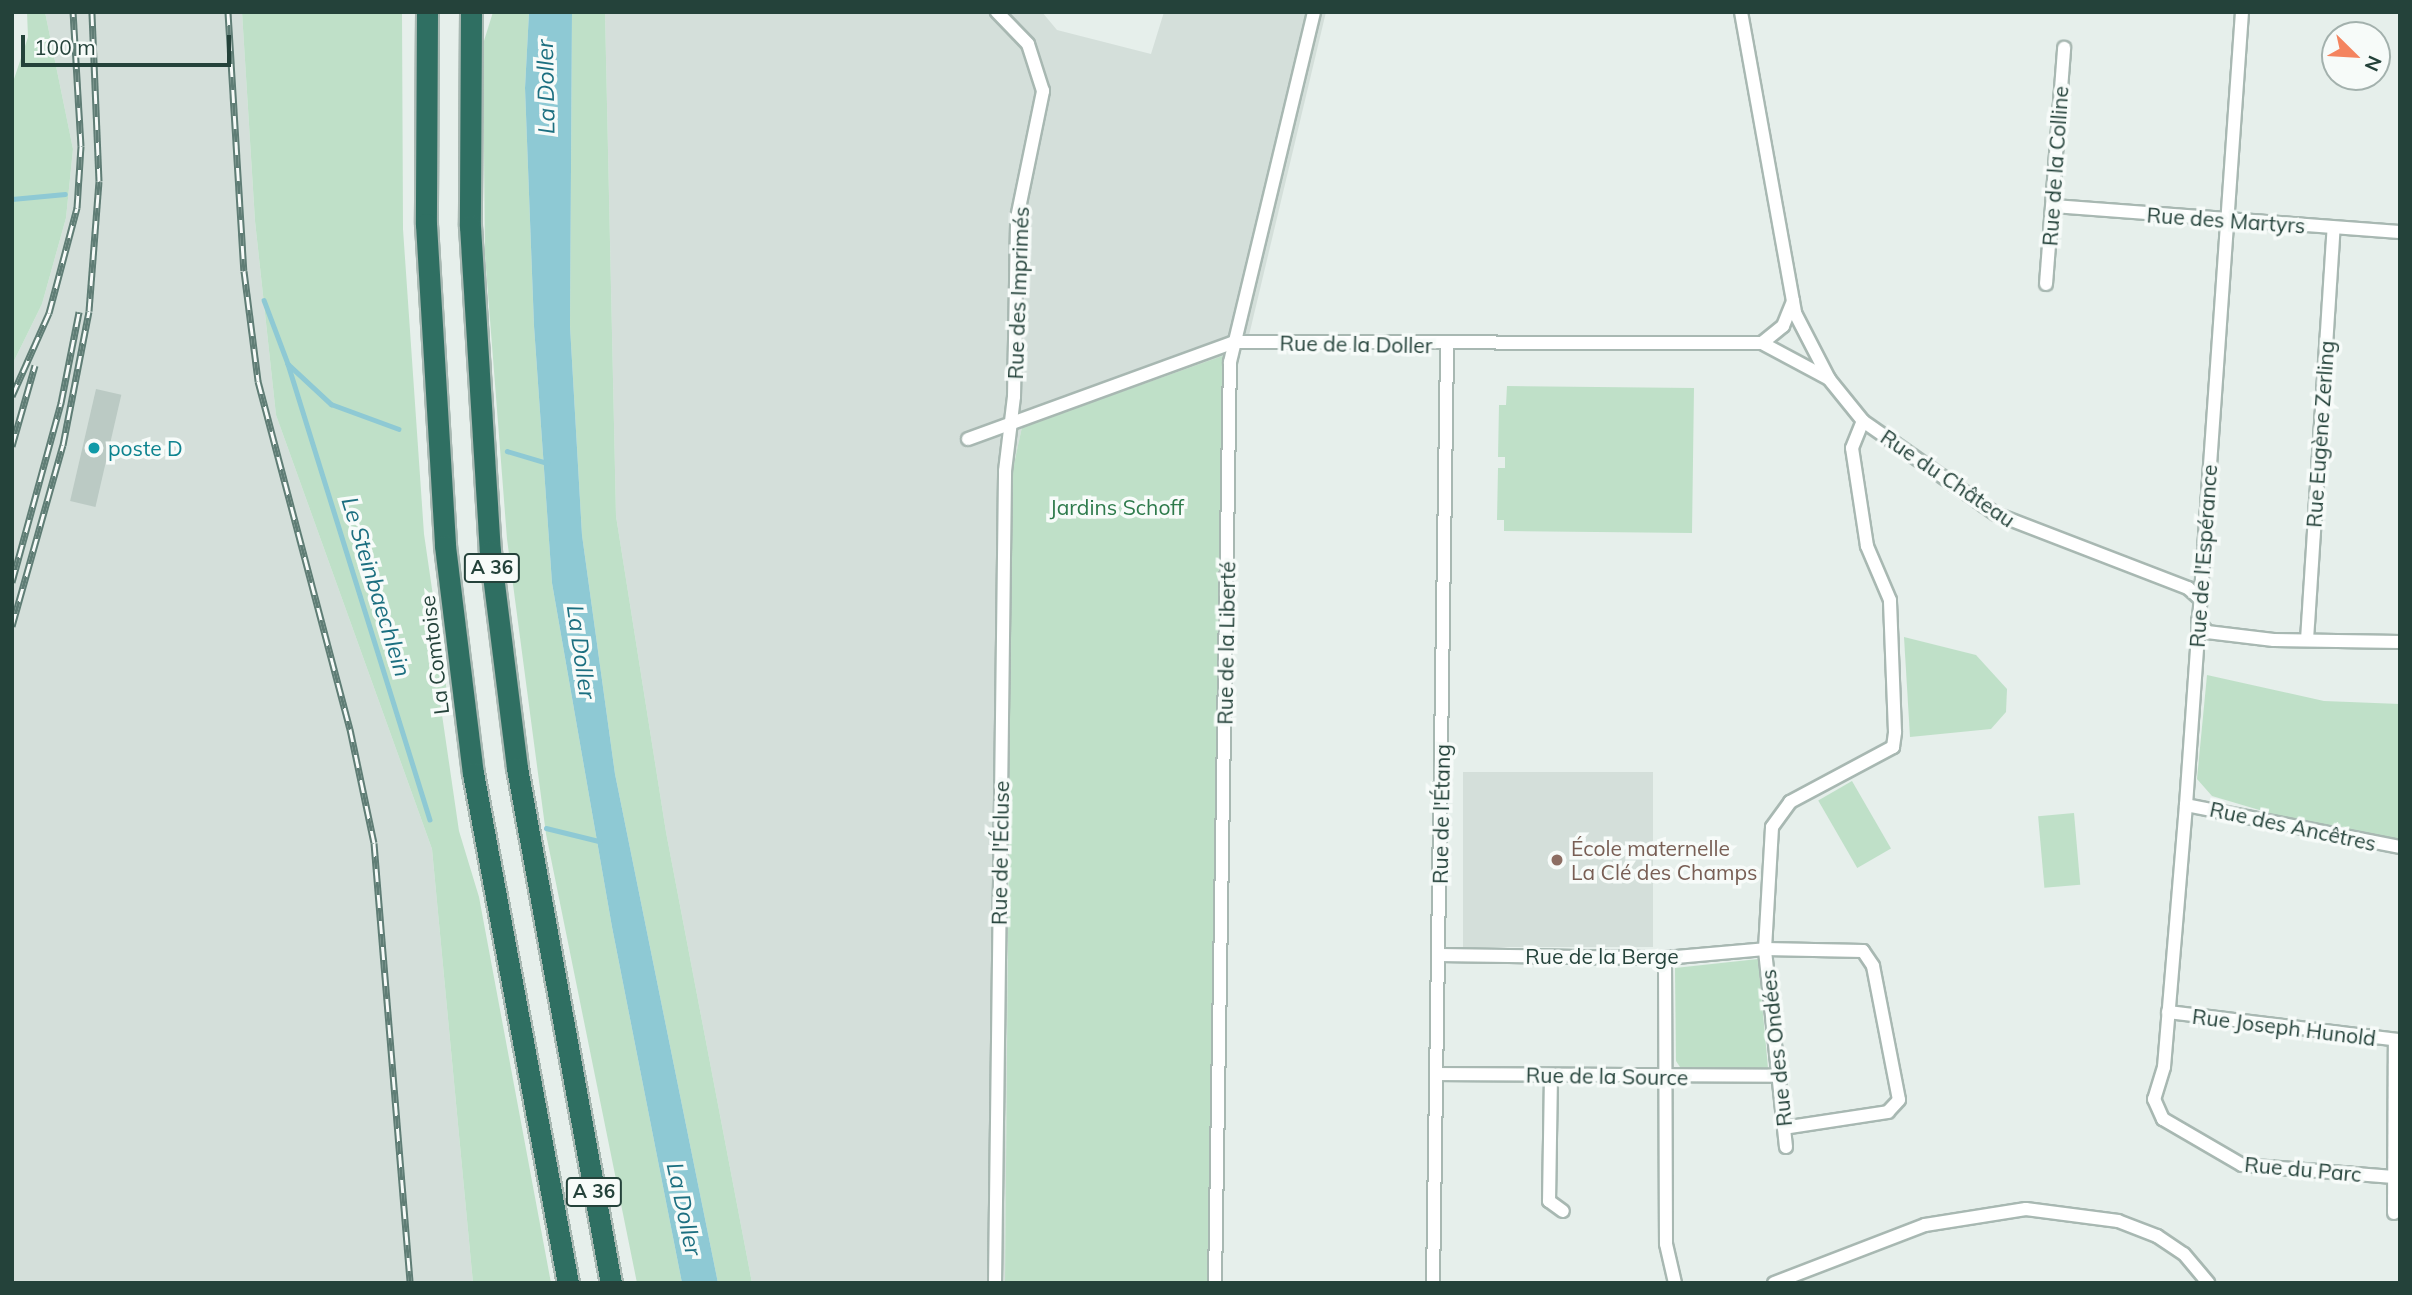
<!DOCTYPE html>
<meta charset="utf-8">
<style>
body{margin:0}
#map{position:relative;width:2412px;height:1295px;overflow:hidden;background:#e6efeb;font-family:Mulish,sans-serif}
div>[style]{position:absolute}
.built>*{inset:0;background:#d4dfda;transform-origin:0 0}
.green>*{inset:0;background:#bfe0c8;transform-origin:0 0}
.water>*{inset:0;background:#8ec9d4}
.stream>*{height:4.5px;margin:-2.25px;padding:0 2.25px;transform-origin:2.25px;border-radius:2.25px;background:#8ec9d4}
.building>*{inset:0;background:#bbcac4;transform-origin:0 0}
.roads{filter:drop-shadow(2px 0 #a8b8b2) drop-shadow(-2px 0 #a8b8b2) drop-shadow(0 2px #a8b8b2) drop-shadow(0 -2px #a8b8b2)}
.minor>*{height:12px;margin:-6px;padding:0 6px;transform-origin:6px;border-radius:6px;background:#fff}
.motorway>*{height:21px;margin:-10.5px;padding:0 10.5px;transform-origin:10.5px;border-radius:10.5px;background:#2f6f62}
.rail>*{height:7px;margin-top:-3.5px;transform-origin:0;background:repeating-linear-gradient(90deg,#f7fbf9 0 13px,#5f7d75 0 26px);box-sizing:border-box;border-block:2px solid #5f7d75}
.dots>*{width:19px;height:19px;translate:-50% -50%;box-sizing:border-box;border:4px solid #f7fbf9;border-radius:50%}
span{translate:-50% -50%;white-space:nowrap;text-align:center;line-height:1.15;-webkit-text-stroke:7px #f7fbf9;paint-order:stroke}
.shield-label span{padding:2px 5px;background:#f7fbf9;border:2px solid;border-radius:5px;-webkit-text-stroke-width:0}
.shield-label{font-size:19px;color:#24423a;font-weight:700}
.street-label{font-size:21px;color:#24423a}
.culture-label{font-size:21px;color:#0d838f}
.left{translate:0 -50%;text-align:left}
.park-label{font-size:21px;color:#2d7a4b}
.education-label{font-size:21px;color:#785e54}
.water-label{font-size:23px;color:#1c6f80;font-style:italic}
.frame{position:absolute;inset:0;border:14px solid #24423a;pointer-events:none}
.north{position:absolute;left:2321px;top:21px;width:70px;height:70px;box-sizing:border-box;background:#f7fbf9;border:2px solid #a3b1ad;border-radius:50%;rotate:114deg;font-size:19px;font-weight:700;line-height:28px;text-align:center;color:#24423a}
.north::after{content:'';display:block;margin:auto;width:24px;height:32px;background:#f4845f;clip-path:polygon(50% 0,100% 100%,50% 72%,0 100%)}
.scale{position:absolute;left:21px;top:35px;width:210px;height:32px;box-sizing:border-box;border:4px solid #24423a;border-top:0;padding-left:9px;font-size:21px;line-height:24px;white-space:nowrap;color:#24423a;-webkit-text-stroke:5px #f7fbf9;paint-order:stroke}
</style>
<div id="map">
<div class="built">
<div style="clip-path:polygon(45px 12px,242px 12px,255px 221px,276px 415px,432px 849px,473px 1283px,12px 1283px,12px 365px,42px 304px,66px 218px,73px 149px)"></div>
<div style="clip-path:polygon(605px 12px,1042px 12px,1057px 30px,1151px 54px,1164px 12px,1326px 12px,1246px 348px,1022px 427px,1012px 473px,1005px 1283px,752px 1283px,666px 832px,616px 516px)"></div>
<div style="left:1463px;top:772px;width:190px;height:175px"></div>
</div>
<div class="green">
<div style="clip-path:polygon(27px 12px,45px 12px,73px 149px,66px 218px,42px 304px,12px 365px,12px 85px,28px 37px)"></div>
<div style="clip-path:polygon(242px 12px,402px 12px,403px 229px,424px 534px,448px 699px,440px 701px,459px 831px,479px 897px,551px 1283px,473px 1283px,432px 849px,276px 415px,255px 221px)"></div>
<div style="clip-path:polygon(493px 12px,529px 12px,525px 88px,534px 326px,552px 583px,612px 927px,682px 1283px,637px 1283px,546px 834px,507px 539px,485px 255px,483px 44px)"></div>
<div style="clip-path:polygon(572px 12px,605px 12px,616px 516px,666px 832px,752px 1283px,718px 1283px,615px 774px,582px 535px,570px 326px)"></div>
<div style="clip-path:polygon(1225px 355px,1210px 1283px,1005px 1283px,1012px 473px,1022px 427px)"></div>
<div style="clip-path:polygon(1507px 386px,1694px 388px,1692px 533px,1504px 531px,1504px 520px,1497px 520px,1498px 468px,1505px 468px,1505px 457px,1498px 457px,1499px 405px,1506px 405px)"></div>
<div style="clip-path:polygon(1904px 637px,1976px 655px,2007px 689px,2006px 712px,1991px 729px,1910px 737px)"></div>
<div style="clip-path:polygon(2207px 675px,2324px 701px,2400px 704px,2400px 841px,2337px 833px,2212px 796px,2197px 779px)"></div>
<div style="left:1852px;top:781px;width:78px;height:39px;rotate:60deg"></div>
<div style="left:2074px;top:813px;width:72px;height:36px;rotate:85deg"></div>
<div style="clip-path:polygon(1758px 959px,1768px 1068px,1682px 1070px,1676px 1061px,1675px 968px)"></div>
</div>
<div class="water">
<div style="clip-path:polygon(529px 12px,572px 12px,570px 326px,582px 535px,615px 774px,718px 1283px,682px 1283px,612px 927px,552px 583px,534px 326px,525px 88px)"></div>
</div>
<div class="stream">
<div style="left:12px;top:199px;width:53px;rotate:-5.4deg"></div>
<div style="left:264px;top:300px;width:68px;rotate:69.4deg"></div>
<div style="left:288px;top:364px;width:59px;rotate:42.9deg"></div>
<div style="left:331px;top:404px;width:72px;rotate:20.2deg"></div>
<div style="left:288px;top:364px;width:477px;rotate:72.7deg"></div>
<div style="left:507px;top:451px;width:42px;rotate:16.7deg"></div>
<div style="left:546px;top:828px;width:55px;rotate:13.8deg"></div>
</div>
<div class="building">
<div style="left:96px;top:389px;width:26px;height:115px;rotate:13deg"></div>
</div>
<div class="roads">
<div class="minor">
<div style="left:1741px;top:12px;width:306px;rotate:79.8deg"></div>
<div style="left:1795px;top:313px;width:74px;rotate:62.7deg"></div>
<div style="left:1829px;top:379px;width:54px;rotate:51deg"></div>
<div style="left:1863px;top:421px;width:162px;rotate:35deg"></div>
<div style="left:1996px;top:514px;width:206px;rotate:21.1deg"></div>
<div style="left:2188px;top:588px;width:15px;rotate:42deg"></div>
<div style="left:2242px;top:12px;width:795px;rotate:94.04deg"></div>
<div style="left:2186px;top:805px;width:263px;rotate:94.8deg"></div>
<div style="left:2164px;top:1067px;width:34px;rotate:107deg"></div>
<div style="left:2154px;top:1099px;width:22px;rotate:66deg"></div>
<div style="left:2163px;top:1119px;width:91px;rotate:30.2deg"></div>
<div style="left:2242px;top:1165px;width:152px;rotate:4.5deg"></div>
<div style="left:2053px;top:206px;width:348px;rotate:4.3deg"></div>
<div style="left:2046px;top:284px;width:237px;rotate:-85.6deg"></div>
<div style="left:1762px;top:343px;width:27px;rotate:-39deg"></div>
<div style="left:1783px;top:326px;width:27px;rotate:-68deg"></div>
<div style="left:968px;top:439px;width:283px;rotate:-20deg"></div>
<div style="left:1234px;top:342px;width:528px;rotate:0.11deg"></div>
<div style="left:1762px;top:343px;width:76px;rotate:28.2deg"></div>
<div style="left:2198px;top:620px;width:15px;rotate:53deg"></div>
<div style="left:2207px;top:632px;width:67px;rotate:6.8deg"></div>
<div style="left:2274px;top:640px;width:126px;rotate:0.9deg"></div>
<div style="left:2307px;top:640px;width:413px;rotate:-86.3deg"></div>
<div style="left:2186px;top:805px;width:218px;rotate:11.1deg"></div>
<div style="left:1439px;top:955px;width:226px;rotate:0.8deg"></div>
<div style="left:1665px;top:958px;width:100px;rotate:-5.1deg"></div>
<div style="left:1765px;top:949px;width:98px;rotate:1.2deg"></div>
<div style="left:1863px;top:951px;width:18px;rotate:56deg"></div>
<div style="left:1873px;top:966px;width:136px;rotate:79deg"></div>
<div style="left:1899px;top:1100px;width:16px;rotate:133deg"></div>
<div style="left:1888px;top:1112px;width:105px;rotate:171.3deg"></div>
<div style="left:1665px;top:958px;width:286px;rotate:89.8deg"></div>
<div style="left:1666px;top:1244px;width:40px;rotate:77deg"></div>
<div style="left:2168px;top:1012px;width:234px;rotate:6.9deg"></div>
<div style="left:1436px;top:1074px;width:343px;rotate:0.3deg"></div>
<div style="left:1551px;top:1075px;width:126px;rotate:90.9deg"></div>
<div style="left:1549px;top:1201px;width:17px;rotate:36deg"></div>
<div style="left:1786px;top:1147px;width:199px;rotate:-96.1deg"></div>
<div style="left:1765px;top:949px;width:122px;rotate:-86.7deg"></div>
<div style="left:1772px;top:827px;width:31px;rotate:-54deg"></div>
<div style="left:1790px;top:802px;width:117px;rotate:-28.1deg"></div>
<div style="left:1893px;top:747px;width:15px;rotate:-82deg"></div>
<div style="left:1895px;top:732px;width:132px;rotate:-92.2deg"></div>
<div style="left:1890px;top:600px;width:59px;rotate:-113.1deg"></div>
<div style="left:1867px;top:546px;width:99px;rotate:-98.7deg"></div>
<div style="left:1852px;top:448px;width:29px;rotate:-68deg"></div>
<div style="left:2394px;top:1213px;width:173px;rotate:-89.7deg"></div>
<div style="left:995px;top:1283px;width:812px;rotate:-89.29deg"></div>
<div style="left:1005px;top:471px;width:75px;rotate:-83.1deg"></div>
<div style="left:1014px;top:397px;width:179px;rotate:-89deg"></div>
<div style="left:1017px;top:218px;width:130px;rotate:-78.4deg"></div>
<div style="left:1043px;top:91px;width:49px;rotate:-107.7deg"></div>
<div style="left:1028px;top:44px;width:45px;rotate:-134.1deg"></div>
<div style="left:1215px;top:1283px;width:921px;rotate:-89.07deg"></div>
<div style="left:1230px;top:362px;width:360px;rotate:-76.5deg"></div>
<div style="left:1433px;top:1283px;width:938px;rotate:-89.14deg"></div>
<div style="left:1774px;top:1283px;width:162px;rotate:-21deg"></div>
<div style="left:1925px;top:1225px;width:102px;rotate:-9deg"></div>
<div style="left:2026px;top:1209px;width:93px;rotate:7.4deg"></div>
<div style="left:2118px;top:1221px;width:42px;rotate:21deg"></div>
<div style="left:2157px;top:1236px;width:32px;rotate:34deg"></div>
<div style="left:2184px;top:1254px;width:38px;rotate:50deg"></div>
</div>
<div class="motorway">
<div style="left:427px;top:12px;width:212px;rotate:90.3deg"></div>
<div style="left:426px;top:224px;width:323px;rotate:86.6deg"></div>
<div style="left:445px;top:546px;width:229px;rotate:83deg"></div>
<div style="left:473px;top:773px;width:519px;rotate:79.45deg"></div>
<div style="left:471px;top:12px;width:214px;rotate:90.3deg"></div>
<div style="left:470px;top:226px;width:326px;rotate:86.5deg"></div>
<div style="left:490px;top:551px;width:219px;rotate:82.9deg"></div>
<div style="left:517px;top:768px;width:524px;rotate:79.66deg"></div>
</div>
</div>
<div class="rail">
<div style="left:228px;top:12px;width:259px;rotate:86.5deg"></div>
<div style="left:244px;top:271px;width:111px;rotate:82.7deg"></div>
<div style="left:258px;top:381px;width:360px;rotate:75.2deg"></div>
<div style="left:350px;top:729px;width:116px;rotate:78.1deg"></div>
<div style="left:374px;top:843px;width:441px;rotate:85.3deg"></div>
<div style="left:12px;top:396px;width:91px;rotate:-66deg"></div>
<div style="left:49px;top:313px;width:109px;rotate:-75.1deg"></div>
<div style="left:77px;top:208px;width:62px;rotate:-86.3deg"></div>
<div style="left:81px;top:146px;width:134px;rotate:-93.4deg"></div>
<div style="left:12px;top:446px;width:84px;rotate:-74.1deg"></div>
<div style="left:12px;top:582px;width:186px;rotate:-74.7deg"></div>
<div style="left:61px;top:403px;width:93px;rotate:-78.8deg"></div>
<div style="left:12px;top:626px;width:188px;rotate:-74.3deg"></div>
<div style="left:63px;top:445px;width:136px;rotate:-79deg"></div>
<div style="left:89px;top:311px;width:130px;rotate:-85.6deg"></div>
<div style="left:99px;top:181px;width:169px;rotate:-92.4deg"></div>
</div>
<div class="dots">
<div style="left:94px;top:448px;background:#0f9aa8"></div>
<div style="left:1557px;top:860px;background:#8d6e63"></div>
</div>
<div class="shield-label">
<span style="left:492px;top:568px">A 36</span>
<span style="left:594px;top:1192px">A 36</span>
</div>
<div class="street-label">
<span style="left:2055px;top:166px;rotate:-86deg">Rue de la Colline</span>
<span style="left:2226px;top:220px;rotate:4deg">Rue des Martyrs</span>
<span style="left:1018px;top:293px;rotate:-88deg">Rue des Imprimés</span>
<span style="left:1356px;top:344px;rotate:1deg">Rue de la Doller</span>
<span style="left:2320px;top:434px;rotate:-86deg">Rue Eugène Zerling</span>
<span style="left:1948px;top:478px;rotate:34deg">Rue du Château</span>
<span style="left:2203px;top:556px;rotate:-86deg">Rue de l'Espérance</span>
<span style="left:1226px;top:643px;rotate:-89deg">Rue de la Liberté</span>
<span style="left:434px;top:655px;rotate:-97deg">La Comtoise</span>
<span style="left:1441px;top:814px;rotate:-89deg">Rue de l'Étang</span>
<span style="left:2293px;top:826px;rotate:12deg">Rue des Ancêtres</span>
<span style="left:1000px;top:853px;rotate:-89deg">Rue de l'Écluse</span>
<span style="left:1602px;top:956px">Rue de la Berge</span>
<span style="left:2284px;top:1027px;rotate:7deg">Rue Joseph Hunold</span>
<span style="left:1776px;top:1048px;rotate:-96deg">Rue des Ondées</span>
<span style="left:1607px;top:1076px;rotate:1deg">Rue de la Source</span>
<span style="left:2303px;top:1169px;rotate:5deg">Rue du Parc</span>
</div>
<div class="culture-label">
<span class="left" style="left:108px;top:448px">poste D</span>
</div>
<div class="park-label">
<span style="left:1117px;top:507px">Jardins Schoff</span>
</div>
<div class="education-label">
<span class="left" style="left:1571px;top:860px">École maternelle<br>La Clé des Champs</span>
</div>
<div class="water-label">
<span style="left:546px;top:87px;rotate:-91deg">La Doller</span>
<span style="left:376px;top:587px;rotate:73deg">Le Steinbaechlein</span>
<span style="left:581px;top:652px;rotate:82deg">La Doller</span>
<span style="left:684px;top:1209px;rotate:78deg">La Doller</span>
</div>
<div class="frame"></div>
<div class="north">N</div>
<div class="scale">100 m</div>
</div>
